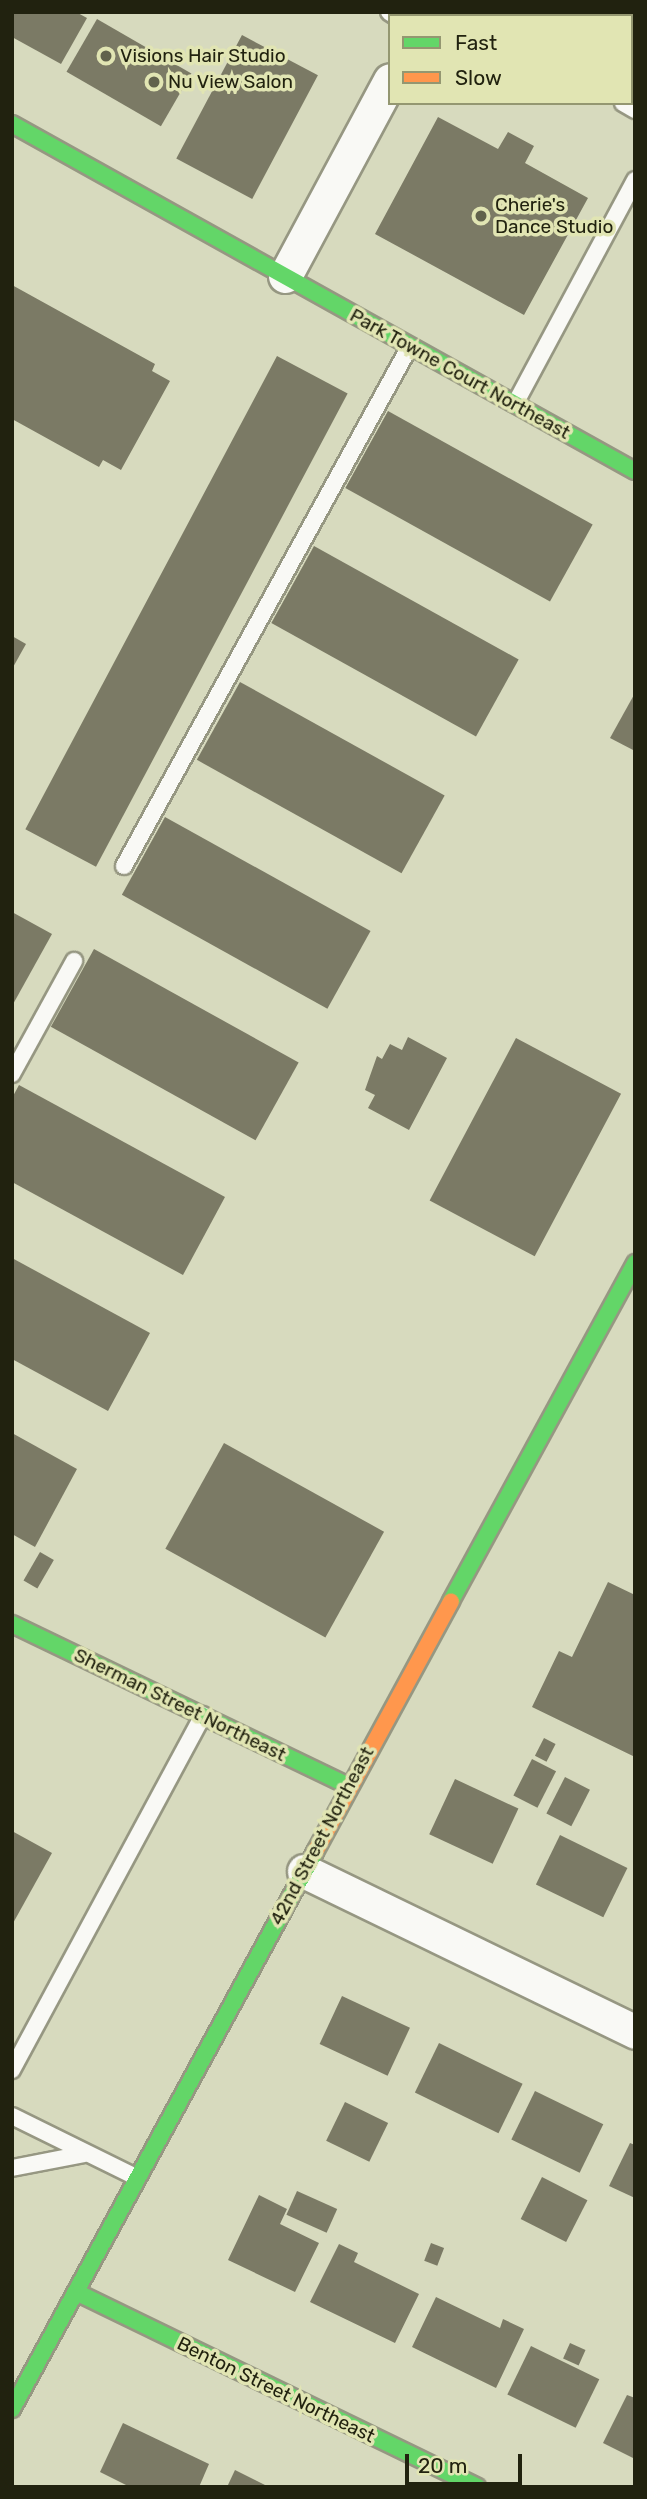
<!DOCTYPE html>
<style>
body{margin:0}
#map{position:relative;width:647px;height:2499px;overflow:hidden;background:#d7dabe;font-family:Rubik,sans-serif}
div>[style]{position:absolute}
.building>*{inset:0;background:#7b7a65;transform-origin:0 0}
.roads{filter:drop-shadow(2px 0 #969782) drop-shadow(-2px 0 #969782) drop-shadow(0 2px #969782) drop-shadow(0 -2px #969782)}
.lane>*{height:16px;margin:-8px;padding:0 8px;transform-origin:8px;border-radius:8px;background:#f9f9f5}
.street>*{height:33px;margin:-16.5px;padding:0 16.5px;transform-origin:16.5px;border-radius:16.5px;background:#f9f9f5}
.fast>*{height:16px;margin:-8px;padding:0 8px;transform-origin:8px;border-radius:8px;background:#63d668}
.slow>*{height:16px;margin:-8px;padding:0 8px;transform-origin:8px;border-radius:8px;background:#ff974d}
.dots>*{width:19px;height:19px;translate:-50% -50%;box-sizing:border-box;border:4px solid #e1e5b3;border-radius:50%}
span{translate:-50% -50%;white-space:nowrap;text-align:center;line-height:1.15;-webkit-text-stroke:7px #e1e5b3;paint-order:stroke}
.poi-label{font-size:19px;color:#21220f}
.left{translate:0 -50%;text-align:left}
.street-label{font-size:19px;color:#21220f}
.frame{position:absolute;inset:0;border:14px solid #21220f;pointer-events:none}
.legend{position:absolute;left:388px;top:14px;width:245px;height:91px;box-sizing:border-box;background:#e1e5b3;border:2px solid #949771;margin:0;padding:9px 12px;list-style:none;font-size:21px;color:#21220f}
.legend li{display:flex;align-items:center;gap:14px;height:35px}
.legend b{width:35px;border:2px solid #949771}
.scale{position:absolute;left:405px;top:2454px;width:117px;height:32px;box-sizing:border-box;border:4px solid #21220f;border-top:0;padding-left:9px;font-size:21px;line-height:24px;white-space:nowrap;color:#21220f;-webkit-text-stroke:5px #e1e5b3;paint-order:stroke}
</style>
<div id="map">
<div class="building">
<div style="clip-path:polygon(12px 12px,76px 12px,87px 18px,61px 64px,12px 37px)"></div>
<div style="left:97px;top:19px;width:109px;height:61px;rotate:30deg"></div>
<div style="left:242px;top:35px;width:86px;height:140px;rotate:28deg"></div>
<div style="clip-path:polygon(438px 117px,498px 149px,508px 132px,534px 146px,525px 163px,588px 198px,524px 315px,375px 234px)"></div>
<div style="clip-path:polygon(12px 285px,155px 364px,152px 371px,170px 381px,121px 470px,103px 460px,99px 467px,12px 419px)"></div>
<div style="left:277px;top:356px;width:80px;height:536px;rotate:28deg"></div>
<div style="left:388px;top:411px;width:234px;height:88px;rotate:29deg"></div>
<div style="left:314px;top:546px;width:234px;height:88px;rotate:29deg"></div>
<div style="clip-path:polygon(12px 636px,26px 644px,12px 669px)"></div>
<div style="left:240px;top:682px;width:234px;height:89px;rotate:29deg"></div>
<div style="clip-path:polygon(635px 693px,635px 751px,610px 738px)"></div>
<div style="left:165px;top:817px;width:235px;height:89px;rotate:29deg"></div>
<div style="clip-path:polygon(12px 912px,52px 934px,12px 1006px)"></div>
<div style="left:94px;top:949px;width:234px;height:89px;rotate:29deg"></div>
<div style="clip-path:polygon(408px 1037px,447px 1058px,409px 1130px,368px 1108px,375px 1095px,365px 1090px,377px 1056px,382px 1059px,390px 1044px,402px 1050px)"></div>
<div style="left:516px;top:1038px;width:119px;height:184px;rotate:28deg"></div>
<div style="clip-path:polygon(19px 1085px,225px 1197px,183px 1275px,12px 1182px,12px 1098px)"></div>
<div style="clip-path:polygon(12px 1258px,150px 1333px,108px 1411px,12px 1359px)"></div>
<div style="clip-path:polygon(12px 1433px,77px 1469px,35px 1547px,12px 1534px)"></div>
<div style="left:224px;top:1443px;width:183px;height:121px;rotate:29deg"></div>
<div style="left:40px;top:1552px;width:16px;height:33px;rotate:30deg"></div>
<div style="clip-path:polygon(608px 1582px,635px 1595px,635px 1757px,532px 1707px,559px 1651px,572px 1657px)"></div>
<div style="left:544px;top:1738px;width:13px;height:20px;rotate:27deg"></div>
<div style="left:532px;top:1759px;width:27px;height:41px;rotate:27deg"></div>
<div style="left:565px;top:1777px;width:28px;height:41px;rotate:27deg"></div>
<div style="left:455px;top:1779px;width:70px;height:61px;rotate:25deg"></div>
<div style="clip-path:polygon(12px 1831px,52px 1853px,12px 1925px)"></div>
<div style="left:560px;top:1835px;width:75px;height:55px;rotate:26deg"></div>
<div style="left:342px;top:1996px;width:75px;height:53px;rotate:25deg"></div>
<div style="left:439px;top:2043px;width:93px;height:55px;rotate:26deg"></div>
<div style="left:535px;top:2091px;width:76px;height:54px;rotate:26deg"></div>
<div style="left:345px;top:2102px;width:48px;height:43px;rotate:26deg"></div>
<div style="clip-path:polygon(630px 2143px,635px 2145px,635px 2198px,609px 2186px)"></div>
<div style="left:542px;top:2177px;width:51px;height:47px;rotate:27deg"></div>
<div style="left:297px;top:2191px;width:44px;height:26px;rotate:24deg"></div>
<div style="clip-path:polygon(259px 2195px,287px 2209px,280px 2224px,319px 2243px,295px 2292px,228px 2260px)"></div>
<div style="left:431px;top:2243px;width:14px;height:19px;rotate:21deg"></div>
<div style="clip-path:polygon(339px 2244px,358px 2253px,354px 2262px,419px 2294px,395px 2343px,310px 2302px)"></div>
<div style="clip-path:polygon(436px 2297px,500px 2328px,503px 2319px,524px 2329px,496px 2388px,412px 2347px)"></div>
<div style="left:570px;top:2343px;width:17px;height:17px;rotate:24deg"></div>
<div style="left:531px;top:2346px;width:76px;height:54px;rotate:26deg"></div>
<div style="clip-path:polygon(627px 2395px,635px 2398px,635px 2459px,603px 2443px)"></div>
<div style="clip-path:polygon(123px 2423px,209px 2464px,199px 2487px,130px 2487px,100px 2472px)"></div>
<div style="clip-path:polygon(235px 2470px,269px 2487px,227px 2487px)"></div>
</div>
<div class="roads">
<div class="lane">
<div style="left:389px;top:12px;width:7px;rotate:34deg"></div>
<div style="left:459px;top:12px;width:7px;rotate:34deg"></div>
<div style="left:623px;top:103px;width:14px;rotate:30deg"></div>
<div style="left:515px;top:404px;width:254px;rotate:-61.8deg"></div>
<div style="left:124px;top:866px;width:593px;rotate:-61.19deg"></div>
<div style="left:12px;top:1074px;width:129px;rotate:-61.2deg"></div>
<div style="left:12px;top:2070px;width:403px;rotate:-61.7deg"></div>
<div style="left:12px;top:2116px;width:140px;rotate:26.2deg"></div>
<div style="left:12px;top:2168px;width:73px;rotate:-11deg"></div>
</div>
<div class="street">
<div style="left:424px;top:16px;width:4px;rotate:-63deg"></div>
<div style="left:285px;top:276px;width:222px;rotate:-61.8deg"></div>
<div style="left:304px;top:1871px;width:368px;rotate:25.9deg"></div>
</div>
<div class="fast">
<div style="left:12px;top:124px;width:713px;rotate:29.12deg"></div>
<div style="left:451px;top:1601px;width:385px;rotate:-61.4deg"></div>
<div style="left:12px;top:1624px;width:374px;rotate:25.7deg"></div>
<div style="left:76px;top:2292px;width:446px;rotate:25.9deg"></div>
<div style="left:12px;top:2409px;width:634px;rotate:-61.45deg"></div>
</div>
<div class="slow">
<div style="left:315px;top:1852px;width:285px;rotate:-61.5deg"></div>
</div>
</div>
<div class="dots">
<div style="left:106px;top:56px;background:#61624c"></div>
<div style="left:154px;top:82px;background:#61624c"></div>
<div style="left:481px;top:216px;background:#61624c"></div>
</div>
<div class="poi-label">
<span class="left" style="left:120px;top:56px">Visions Hair Studio</span>
<span class="left" style="left:168px;top:82px">Nu View Salon</span>
<span class="left" style="left:495px;top:216px">Cherie's<br>Dance Studio</span>
</div>
<div class="street-label">
<span style="left:460px;top:374px;rotate:29deg">Park Towne Court Northeast</span>
<span style="left:180px;top:1705px;rotate:26deg">Sherman Street Northeast</span>
<span style="left:322px;top:1836px;rotate:-62deg">42nd Street Northeast</span>
<span style="left:276px;top:2390px;rotate:26deg">Benton Street Northeast</span>
</div>
<div class="frame"></div>
<ul class="legend">
<li><b style="height:9px;background:#63d668"></b>Fast</li>
<li><b style="height:9px;background:#ff974d"></b>Slow</li>
</ul>
<div class="scale">20 m</div>
</div>
